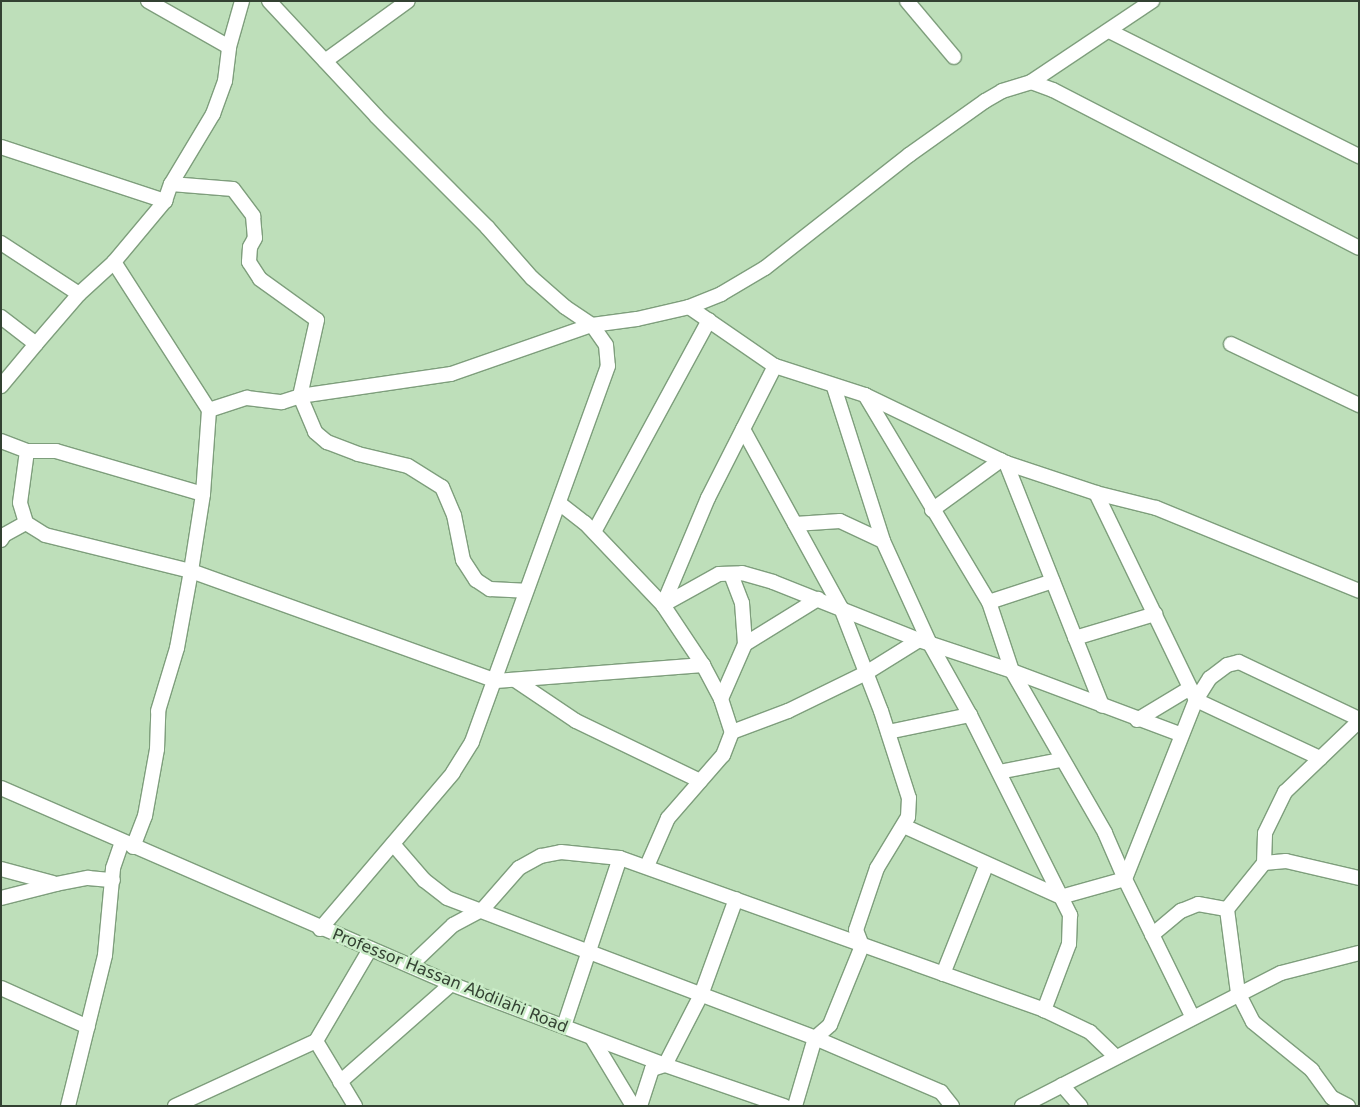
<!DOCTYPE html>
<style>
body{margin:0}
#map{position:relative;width:1360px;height:1107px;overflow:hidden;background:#bedfba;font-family:"DejaVu Sans",sans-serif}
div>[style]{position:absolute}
.roads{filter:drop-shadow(1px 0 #7e9e7c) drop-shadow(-1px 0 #7e9e7c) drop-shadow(0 1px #7e9e7c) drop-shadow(0 -1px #7e9e7c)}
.minor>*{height:14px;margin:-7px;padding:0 7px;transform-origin:7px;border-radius:7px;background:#fff}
span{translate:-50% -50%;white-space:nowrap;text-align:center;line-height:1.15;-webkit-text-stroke:5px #caecc7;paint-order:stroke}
.street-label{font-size:16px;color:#334132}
.frame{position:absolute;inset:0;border:2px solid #334132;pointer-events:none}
</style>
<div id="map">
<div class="roads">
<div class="minor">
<div style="left:148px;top:1px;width:93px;rotate:29.6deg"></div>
<div style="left:269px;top:1px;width:158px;rotate:47deg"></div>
<div style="left:377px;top:117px;width:156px;rotate:45deg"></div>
<div style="left:487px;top:227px;width:68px;rotate:48.6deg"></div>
<div style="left:532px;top:278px;width:44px;rotate:41.3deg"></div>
<div style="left:565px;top:307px;width:32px;rotate:34deg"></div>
<div style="left:592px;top:325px;width:24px;rotate:55deg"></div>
<div style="left:606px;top:345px;width:21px;rotate:85deg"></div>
<div style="left:608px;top:366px;width:400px;rotate:109.9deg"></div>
<div style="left:472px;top:742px;width:36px;rotate:122deg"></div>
<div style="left:453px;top:773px;width:205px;rotate:130.4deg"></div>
<div style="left:907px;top:1px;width:73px;rotate:50deg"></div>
<div style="left:1109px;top:31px;width:280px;rotate:26.6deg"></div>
<div style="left:325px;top:61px;width:102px;rotate:-35.9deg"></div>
<div style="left:1031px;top:82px;width:23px;rotate:20deg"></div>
<div style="left:1053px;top:90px;width:344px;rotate:27.3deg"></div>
<div style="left:1px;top:147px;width:173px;rotate:18.2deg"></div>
<div style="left:171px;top:184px;width:62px;rotate:4.6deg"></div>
<div style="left:233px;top:189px;width:34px;rotate:53deg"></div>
<div style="left:253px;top:216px;width:22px;rotate:85deg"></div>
<div style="left:255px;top:238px;width:10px;rotate:119deg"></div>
<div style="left:250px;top:247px;width:15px;rotate:94deg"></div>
<div style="left:249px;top:262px;width:20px;rotate:57deg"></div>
<div style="left:260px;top:279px;width:70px;rotate:35.7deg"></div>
<div style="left:317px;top:320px;width:78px;rotate:102.6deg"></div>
<div style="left:300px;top:396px;width:39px;rotate:67deg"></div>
<div style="left:315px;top:432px;width:16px;rotate:40deg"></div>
<div style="left:327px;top:442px;width:33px;rotate:21deg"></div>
<div style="left:358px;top:454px;width:51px;rotate:13.5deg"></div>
<div style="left:408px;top:466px;width:40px;rotate:32deg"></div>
<div style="left:442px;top:487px;width:30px;rotate:67deg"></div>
<div style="left:454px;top:515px;width:46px;rotate:78.7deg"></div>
<div style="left:463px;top:560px;width:24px;rotate:57deg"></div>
<div style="left:476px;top:580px;width:17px;rotate:33deg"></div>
<div style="left:490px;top:589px;width:35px;rotate:3deg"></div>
<div style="left:1px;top:243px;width:93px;rotate:33.2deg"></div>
<div style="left:689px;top:307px;width:104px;rotate:34.5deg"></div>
<div style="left:775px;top:366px;width:95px;rotate:17.9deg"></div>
<div style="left:865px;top:395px;width:157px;rotate:25.7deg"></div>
<div style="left:1006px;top:463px;width:95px;rotate:18.4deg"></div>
<div style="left:1096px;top:493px;width:62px;rotate:14deg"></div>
<div style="left:1156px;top:508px;width:219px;rotate:22.2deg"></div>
<div style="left:1px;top:317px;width:44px;rotate:37.6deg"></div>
<div style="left:36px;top:344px;width:55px;rotate:129.8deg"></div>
<div style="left:36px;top:344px;width:66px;rotate:-49.3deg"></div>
<div style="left:79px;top:294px;width:47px;rotate:-42.4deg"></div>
<div style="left:1231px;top:344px;width:142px;rotate:25.5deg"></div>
<div style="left:834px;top:387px;width:162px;rotate:72.3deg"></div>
<div style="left:883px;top:541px;width:111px;rotate:65.5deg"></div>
<div style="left:929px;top:642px;width:84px;rotate:60.7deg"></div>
<div style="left:970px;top:715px;width:224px;rotate:63.4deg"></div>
<div style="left:1070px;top:915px;width:29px;rotate:92deg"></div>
<div style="left:1069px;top:944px;width:71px;rotate:110.7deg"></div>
<div style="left:865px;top:395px;width:241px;rotate:59.1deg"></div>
<div style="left:989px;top:602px;width:73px;rotate:71.6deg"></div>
<div style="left:1012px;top:671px;width:187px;rotate:60.1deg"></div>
<div style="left:1105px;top:833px;width:50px;rotate:66.5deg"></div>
<div style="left:1125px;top:879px;width:66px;rotate:164.3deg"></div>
<div style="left:1061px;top:897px;width:172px;rotate:-155.7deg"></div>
<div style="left:209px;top:410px;width:40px;rotate:-18deg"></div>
<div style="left:247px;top:398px;width:35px;rotate:7deg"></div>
<div style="left:282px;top:402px;width:19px;rotate:-18deg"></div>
<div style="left:300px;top:396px;width:153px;rotate:-8.3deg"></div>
<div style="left:451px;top:374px;width:149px;rotate:-19.2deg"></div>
<div style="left:592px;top:325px;width:45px;rotate:-7.6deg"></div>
<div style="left:637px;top:319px;width:53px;rotate:-13deg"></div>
<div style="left:689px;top:307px;width:35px;rotate:-22deg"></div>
<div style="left:721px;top:294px;width:51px;rotate:-30.6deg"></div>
<div style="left:765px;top:268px;width:183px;rotate:-38.1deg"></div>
<div style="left:909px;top:155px;width:93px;rotate:-35.4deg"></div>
<div style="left:985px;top:101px;width:20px;rotate:-30deg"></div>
<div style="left:1002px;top:91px;width:30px;rotate:-17deg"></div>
<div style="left:1031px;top:82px;width:146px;rotate:-33.8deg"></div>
<div style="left:743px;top:429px;width:204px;rotate:61.3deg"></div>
<div style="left:841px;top:608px;width:110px;rotate:68.8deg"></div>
<div style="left:881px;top:711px;width:91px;rotate:72.2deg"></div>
<div style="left:909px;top:798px;width:19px;rotate:93deg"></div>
<div style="left:908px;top:817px;width:60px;rotate:121.3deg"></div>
<div style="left:877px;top:868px;width:65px;rotate:108.7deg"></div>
<div style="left:856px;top:930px;width:17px;rotate:69deg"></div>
<div style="left:862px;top:946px;width:85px;rotate:112.1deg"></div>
<div style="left:830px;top:1025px;width:20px;rotate:139deg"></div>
<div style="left:815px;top:1038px;width:71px;rotate:106.4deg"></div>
<div style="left:1px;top:441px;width:28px;rotate:21deg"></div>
<div style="left:27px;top:451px;width:29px"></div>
<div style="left:56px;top:451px;width:153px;rotate:16.3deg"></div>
<div style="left:27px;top:451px;width:52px;rotate:97.7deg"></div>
<div style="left:20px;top:503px;width:21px;rotate:73deg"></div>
<div style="left:26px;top:523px;width:22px;rotate:32deg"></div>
<div style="left:45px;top:535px;width:150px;rotate:13.9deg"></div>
<div style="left:191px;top:571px;width:324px;rotate:19.8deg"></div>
<div style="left:496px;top:681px;width:208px;rotate:-4.4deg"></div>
<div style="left:1006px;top:463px;width:261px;rotate:68.4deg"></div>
<div style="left:1096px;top:493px;width:230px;rotate:64.2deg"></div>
<div style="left:1196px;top:700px;width:137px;rotate:25.1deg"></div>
<div style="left:559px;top:503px;width:33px;rotate:38deg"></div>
<div style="left:585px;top:523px;width:113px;rotate:46.4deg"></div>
<div style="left:663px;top:605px;width:72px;rotate:56.3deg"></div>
<div style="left:703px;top:665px;width:38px;rotate:62deg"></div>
<div style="left:721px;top:699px;width:35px;rotate:72deg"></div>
<div style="left:732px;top:732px;width:25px;rotate:111deg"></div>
<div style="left:723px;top:755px;width:84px;rotate:131.1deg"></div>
<div style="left:668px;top:818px;width:52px;rotate:113.6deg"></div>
<div style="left:932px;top:510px;width:85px;rotate:-35.9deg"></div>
<div style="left:795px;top:524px;width:45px;rotate:-3.8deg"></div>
<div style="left:840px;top:521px;width:47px;rotate:24.9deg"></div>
<div style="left:594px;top:532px;width:241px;rotate:-61.5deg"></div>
<div style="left:1px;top:540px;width:6px;rotate:-59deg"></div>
<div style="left:4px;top:535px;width:25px;rotate:-29deg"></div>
<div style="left:989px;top:602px;width:67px;rotate:-18.2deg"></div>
<div style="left:663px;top:605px;width:64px;rotate:-29deg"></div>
<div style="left:719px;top:574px;width:23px;rotate:-2deg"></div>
<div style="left:742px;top:573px;width:32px;rotate:16deg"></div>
<div style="left:773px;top:582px;width:157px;rotate:21.7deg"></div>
<div style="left:919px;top:640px;width:98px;rotate:18.4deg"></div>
<div style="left:1012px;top:671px;width:179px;rotate:20.6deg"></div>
<div style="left:663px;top:605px;width:116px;rotate:-67.2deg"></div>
<div style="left:708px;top:498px;width:148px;rotate:-63.1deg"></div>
<div style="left:1075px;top:638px;width:84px;rotate:-16.7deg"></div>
<div style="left:745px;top:644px;width:86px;rotate:-31.7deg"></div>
<div style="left:515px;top:680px;width:73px;rotate:33.9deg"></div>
<div style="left:576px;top:721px;width:138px;rotate:25.8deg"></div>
<div style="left:721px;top:699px;width:60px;rotate:-66.4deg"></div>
<div style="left:745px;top:644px;width:41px;rotate:-94.2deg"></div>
<div style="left:742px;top:603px;width:31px;rotate:-111deg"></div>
<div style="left:1137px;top:720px;width:62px;rotate:-31.1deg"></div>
<div style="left:732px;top:732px;width:60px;rotate:-20.6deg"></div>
<div style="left:788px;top:711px;width:87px;rotate:-26deg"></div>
<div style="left:866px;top:673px;width:62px;rotate:-31.9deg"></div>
<div style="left:888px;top:732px;width:84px;rotate:-11.7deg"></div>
<div style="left:999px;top:772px;width:63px;rotate:-11deg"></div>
<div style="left:1px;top:788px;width:491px;rotate:23.5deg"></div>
<div style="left:451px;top:984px;width:229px;rotate:20.7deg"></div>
<div style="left:665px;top:1065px;width:126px;rotate:19deg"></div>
<div style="left:393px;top:844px;width:48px;rotate:49.3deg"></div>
<div style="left:424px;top:880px;width:29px;rotate:38deg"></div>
<div style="left:447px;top:898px;width:394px;rotate:20.8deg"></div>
<div style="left:815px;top:1038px;width:137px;rotate:23.2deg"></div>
<div style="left:941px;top:1092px;width:18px;rotate:52deg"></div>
<div style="left:133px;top:847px;width:33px;rotate:-69deg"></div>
<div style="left:145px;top:816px;width:68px;rotate:-79.8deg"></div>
<div style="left:157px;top:749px;width:38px;rotate:-88deg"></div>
<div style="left:158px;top:711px;width:66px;rotate:-73.2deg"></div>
<div style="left:177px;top:648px;width:78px;rotate:-79.7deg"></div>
<div style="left:191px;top:571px;width:78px;rotate:-81.1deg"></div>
<div style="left:203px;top:494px;width:84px;rotate:-85.9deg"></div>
<div style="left:209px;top:410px;width:176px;rotate:-122.7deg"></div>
<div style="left:114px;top:262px;width:80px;rotate:-50.1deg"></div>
<div style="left:165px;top:201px;width:18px;rotate:-71deg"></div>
<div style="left:171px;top:184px;width:82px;rotate:-59deg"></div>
<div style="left:213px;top:114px;width:35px;rotate:-70deg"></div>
<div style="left:225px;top:81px;width:34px;rotate:-83deg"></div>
<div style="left:229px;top:47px;width:48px;rotate:-74.2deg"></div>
<div style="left:1264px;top:863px;width:22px;rotate:-5deg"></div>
<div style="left:1286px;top:861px;width:75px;rotate:13.1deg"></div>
<div style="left:1px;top:869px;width:54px;rotate:15.1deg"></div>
<div style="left:1px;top:898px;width:57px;rotate:-14.3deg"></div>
<div style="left:56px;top:884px;width:33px;rotate:-11deg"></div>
<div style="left:88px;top:878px;width:25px;rotate:5deg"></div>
<div style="left:1152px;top:935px;width:38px;rotate:-40deg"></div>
<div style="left:1181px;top:911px;width:18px;rotate:-22deg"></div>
<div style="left:1198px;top:904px;width:29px;rotate:10deg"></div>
<div style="left:411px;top:965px;width:58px;rotate:-43.6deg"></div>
<div style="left:453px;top:925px;width:34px;rotate:-28deg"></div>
<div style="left:483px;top:909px;width:55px;rotate:-48.7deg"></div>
<div style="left:519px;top:868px;width:25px;rotate:-29deg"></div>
<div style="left:541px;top:856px;width:20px;rotate:-11deg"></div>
<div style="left:561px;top:852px;width:59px;rotate:5.8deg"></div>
<div style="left:620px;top:858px;width:450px;rotate:19.7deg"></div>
<div style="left:1044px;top:1010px;width:51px;rotate:25.6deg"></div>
<div style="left:1090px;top:1032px;width:35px;rotate:44deg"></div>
<div style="left:943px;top:974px;width:116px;rotate:-68.3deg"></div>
<div style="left:1px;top:988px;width:95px;rotate:24.1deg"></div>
<div style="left:1192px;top:1016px;width:153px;rotate:-116.1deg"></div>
<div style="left:1125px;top:879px;width:193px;rotate:-68.4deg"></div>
<div style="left:1196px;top:700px;width:26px;rotate:-58deg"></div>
<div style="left:1210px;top:678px;width:21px;rotate:-37deg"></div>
<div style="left:1227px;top:665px;width:12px;rotate:-14deg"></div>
<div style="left:1239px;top:662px;width:133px;rotate:25.4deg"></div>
<div style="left:564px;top:1026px;width:177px;rotate:-71.6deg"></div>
<div style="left:592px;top:1038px;width:79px;rotate:58.9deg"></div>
<div style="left:316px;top:1041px;width:76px;rotate:59deg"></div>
<div style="left:340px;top:1082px;width:148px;rotate:-41.4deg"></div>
<div style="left:1062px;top:1085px;width:28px;rotate:49deg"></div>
<div style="left:68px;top:1106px;width:155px;rotate:-76.2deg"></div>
<div style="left:105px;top:955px;width:87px;rotate:-84.7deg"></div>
<div style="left:113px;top:868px;width:28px;rotate:-71deg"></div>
<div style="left:175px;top:1106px;width:155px;rotate:-24.7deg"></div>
<div style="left:316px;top:1041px;width:107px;rotate:-59.6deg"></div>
<div style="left:640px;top:1106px;width:39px;rotate:-72deg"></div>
<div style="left:652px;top:1069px;width:14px;rotate:-17deg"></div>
<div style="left:665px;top:1065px;width:79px;rotate:-62.8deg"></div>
<div style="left:701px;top:995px;width:102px;rotate:-70deg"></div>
<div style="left:1022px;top:1106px;width:291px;rotate:-27.2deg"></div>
<div style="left:1281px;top:973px;width:81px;rotate:-14.4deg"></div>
<div style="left:1348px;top:1106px;width:18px;rotate:-153deg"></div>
<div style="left:1332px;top:1098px;width:34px;rotate:-126deg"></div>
<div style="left:1312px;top:1070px;width:76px;rotate:-140.9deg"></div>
<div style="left:1253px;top:1022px;width:33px;rotate:-117deg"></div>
<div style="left:1238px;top:993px;width:85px;rotate:-97.5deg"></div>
<div style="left:1227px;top:909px;width:59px;rotate:-51.2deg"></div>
<div style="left:1264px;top:863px;width:30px;rotate:-88deg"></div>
<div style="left:1265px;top:833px;width:46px;rotate:-64deg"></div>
<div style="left:1285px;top:792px;width:103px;rotate:-43.8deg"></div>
</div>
</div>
<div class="street-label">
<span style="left:450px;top:981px;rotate:22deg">Professor Hassan Abdilahi Road</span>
</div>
<div class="frame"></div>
</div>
